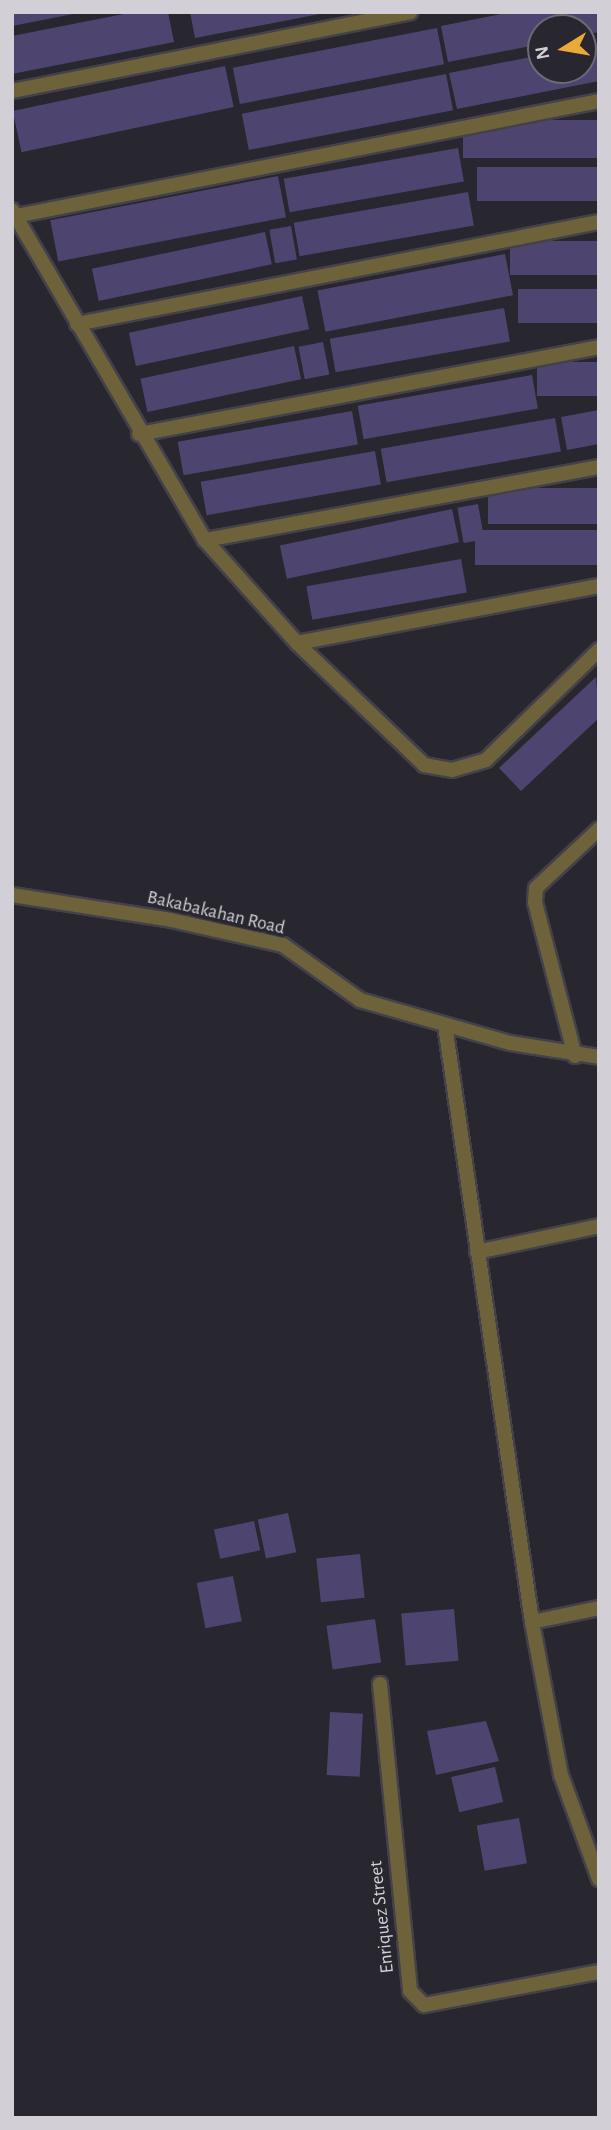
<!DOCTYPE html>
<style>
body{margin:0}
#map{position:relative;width:611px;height:2130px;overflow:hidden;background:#28262f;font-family:"Alegreya Sans",sans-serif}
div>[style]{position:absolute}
.building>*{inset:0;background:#4d4570;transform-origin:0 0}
.roads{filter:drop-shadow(2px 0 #43414a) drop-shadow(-2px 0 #43414a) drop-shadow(0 2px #43414a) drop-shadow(0 -2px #43414a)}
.minor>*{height:14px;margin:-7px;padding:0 7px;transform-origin:7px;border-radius:7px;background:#6d623a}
.tertiary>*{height:14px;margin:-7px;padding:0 7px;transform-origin:7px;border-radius:7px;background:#6d623a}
span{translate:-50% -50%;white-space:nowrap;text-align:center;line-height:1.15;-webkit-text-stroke:7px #28262f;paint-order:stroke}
.street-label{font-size:19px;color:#d2d0d6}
.frame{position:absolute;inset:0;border:14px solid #d2d0d6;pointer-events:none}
.north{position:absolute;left:527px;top:14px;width:70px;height:70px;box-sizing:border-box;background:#28262f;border:2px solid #6c6a72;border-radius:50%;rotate:259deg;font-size:19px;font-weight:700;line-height:28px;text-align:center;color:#d2d0d6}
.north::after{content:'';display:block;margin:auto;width:24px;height:32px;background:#eaaa39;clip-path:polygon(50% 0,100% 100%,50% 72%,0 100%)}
</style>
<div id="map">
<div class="building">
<div style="clip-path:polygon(12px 12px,73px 12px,73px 14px,12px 26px)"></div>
<div style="clip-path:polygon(134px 12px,168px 12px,174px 42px,12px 74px,12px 36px)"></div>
<div style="clip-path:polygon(190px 12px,320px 12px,320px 14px,195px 38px)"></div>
<div style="clip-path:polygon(511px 12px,599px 12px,599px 32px,583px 35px,583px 28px,541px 28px,541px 44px,448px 62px,441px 26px)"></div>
<div style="left:437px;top:28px;width:37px;height:208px;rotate:79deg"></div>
<div style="clip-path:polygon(599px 44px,599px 81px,457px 109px,449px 73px,541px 55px,541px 70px,583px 70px,583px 47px)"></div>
<div style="left:225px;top:66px;width:42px;height:217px;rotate:78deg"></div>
<div style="left:446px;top:74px;width:37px;height:208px;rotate:79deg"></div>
<div style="left:599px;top:120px;width:38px;height:136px;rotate:90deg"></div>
<div style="left:458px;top:148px;width:34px;height:177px;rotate:80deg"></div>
<div style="left:599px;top:167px;width:34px;height:122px;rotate:90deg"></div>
<div style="left:278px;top:176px;width:42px;height:232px;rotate:79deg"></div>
<div style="left:468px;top:192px;width:34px;height:177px;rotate:80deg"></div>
<div style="left:291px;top:226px;width:34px;height:22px;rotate:80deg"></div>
<div style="left:265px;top:232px;width:33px;height:177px;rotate:78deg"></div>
<div style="left:599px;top:241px;width:34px;height:89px;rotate:90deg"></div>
<div style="left:505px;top:254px;width:42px;height:191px;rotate:79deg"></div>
<div style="left:599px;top:289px;width:34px;height:81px;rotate:90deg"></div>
<div style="left:302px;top:296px;width:34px;height:177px;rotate:78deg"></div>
<div style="left:504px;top:308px;width:34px;height:177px;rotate:80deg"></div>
<div style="left:323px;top:342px;width:33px;height:25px;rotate:79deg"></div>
<div style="left:294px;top:346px;width:34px;height:157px;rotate:78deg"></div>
<div style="left:599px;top:362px;width:34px;height:62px;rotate:90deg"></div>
<div style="left:532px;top:375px;width:34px;height:177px;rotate:80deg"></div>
<div style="clip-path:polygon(599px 410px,599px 444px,567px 450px,561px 417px)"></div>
<div style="left:352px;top:411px;width:34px;height:177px;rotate:80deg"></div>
<div style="left:555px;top:418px;width:34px;height:177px;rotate:80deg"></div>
<div style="left:375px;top:451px;width:34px;height:177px;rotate:80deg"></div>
<div style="left:599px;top:488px;width:36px;height:111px;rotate:90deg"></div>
<div style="left:478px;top:504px;width:36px;height:21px;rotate:80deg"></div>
<div style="left:452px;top:509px;width:34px;height:176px;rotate:78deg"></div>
<div style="left:599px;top:530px;width:35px;height:124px;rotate:90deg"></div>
<div style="left:461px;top:559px;width:34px;height:157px;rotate:80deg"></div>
<div style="clip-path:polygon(596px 677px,599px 718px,521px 791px,499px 768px)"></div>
<div style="left:288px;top:1513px;width:40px;height:31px;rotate:78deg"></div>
<div style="left:254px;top:1521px;width:30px;height:41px;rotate:78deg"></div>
<div style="left:360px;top:1554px;width:44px;height:44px;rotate:84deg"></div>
<div style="left:233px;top:1576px;width:46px;height:37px;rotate:79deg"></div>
<div style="left:454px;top:1609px;width:52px;height:53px;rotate:85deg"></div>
<div style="left:375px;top:1619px;width:44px;height:49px;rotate:82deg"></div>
<div style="left:330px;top:1712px;width:33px;height:63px;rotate:3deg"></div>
<div style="clip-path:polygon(486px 1721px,499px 1761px,436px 1775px,427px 1731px)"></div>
<div style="left:495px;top:1767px;width:36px;height:45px;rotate:77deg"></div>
<div style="left:519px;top:1818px;width:46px;height:43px;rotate:80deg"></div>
</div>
<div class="roads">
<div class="minor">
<div style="left:12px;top:91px;width:406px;rotate:-11.2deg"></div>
<div style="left:12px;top:210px;width:382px;rotate:59.7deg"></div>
<div style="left:205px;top:540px;width:138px;rotate:48.2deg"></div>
<div style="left:297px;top:643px;width:176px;rotate:43.8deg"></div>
<div style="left:424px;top:765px;width:28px;rotate:10deg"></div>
<div style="left:452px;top:770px;width:35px;rotate:-16deg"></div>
<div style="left:486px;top:760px;width:158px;rotate:-44.2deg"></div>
<div style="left:16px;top:216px;width:594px;rotate:-11.16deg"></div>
<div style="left:77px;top:324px;width:532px;rotate:-11.06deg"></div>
<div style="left:139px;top:434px;width:468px;rotate:-10.7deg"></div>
<div style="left:205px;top:540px;width:401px;rotate:-10.5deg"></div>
<div style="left:297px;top:643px;width:307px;rotate:-10.7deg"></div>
<div style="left:445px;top:1025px;width:603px;rotate:81.71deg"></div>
<div style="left:532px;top:1622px;width:156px;rotate:79.3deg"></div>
<div style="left:561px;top:1775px;width:111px;rotate:69.9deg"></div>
<div style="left:575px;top:1056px;width:159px;rotate:-104.6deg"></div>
<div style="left:535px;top:902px;width:14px;rotate:-86deg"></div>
<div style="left:536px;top:888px;width:86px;rotate:-43.1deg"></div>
<div style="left:477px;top:1252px;width:125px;rotate:-12deg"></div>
<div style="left:532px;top:1622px;width:68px;rotate:-11.8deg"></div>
<div style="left:380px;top:1684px;width:308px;rotate:84.4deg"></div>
<div style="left:410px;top:1991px;width:20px;rotate:45deg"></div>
<div style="left:424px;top:2005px;width:178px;rotate:-10.7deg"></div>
</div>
<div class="tertiary">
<div style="left:12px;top:895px;width:161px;rotate:8.9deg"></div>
<div style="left:171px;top:920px;width:115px;rotate:12.6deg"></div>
<div style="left:283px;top:945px;width:95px;rotate:35.5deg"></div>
<div style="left:360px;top:1000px;width:156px;rotate:16deg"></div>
<div style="left:510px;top:1043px;width:90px;rotate:8.9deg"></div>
</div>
</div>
<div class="street-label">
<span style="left:216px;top:913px;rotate:13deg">Bakabakahan Road</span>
<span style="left:382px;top:1917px;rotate:-96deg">Enriquez Street</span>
</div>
<div class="frame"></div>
<div class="north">N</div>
</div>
